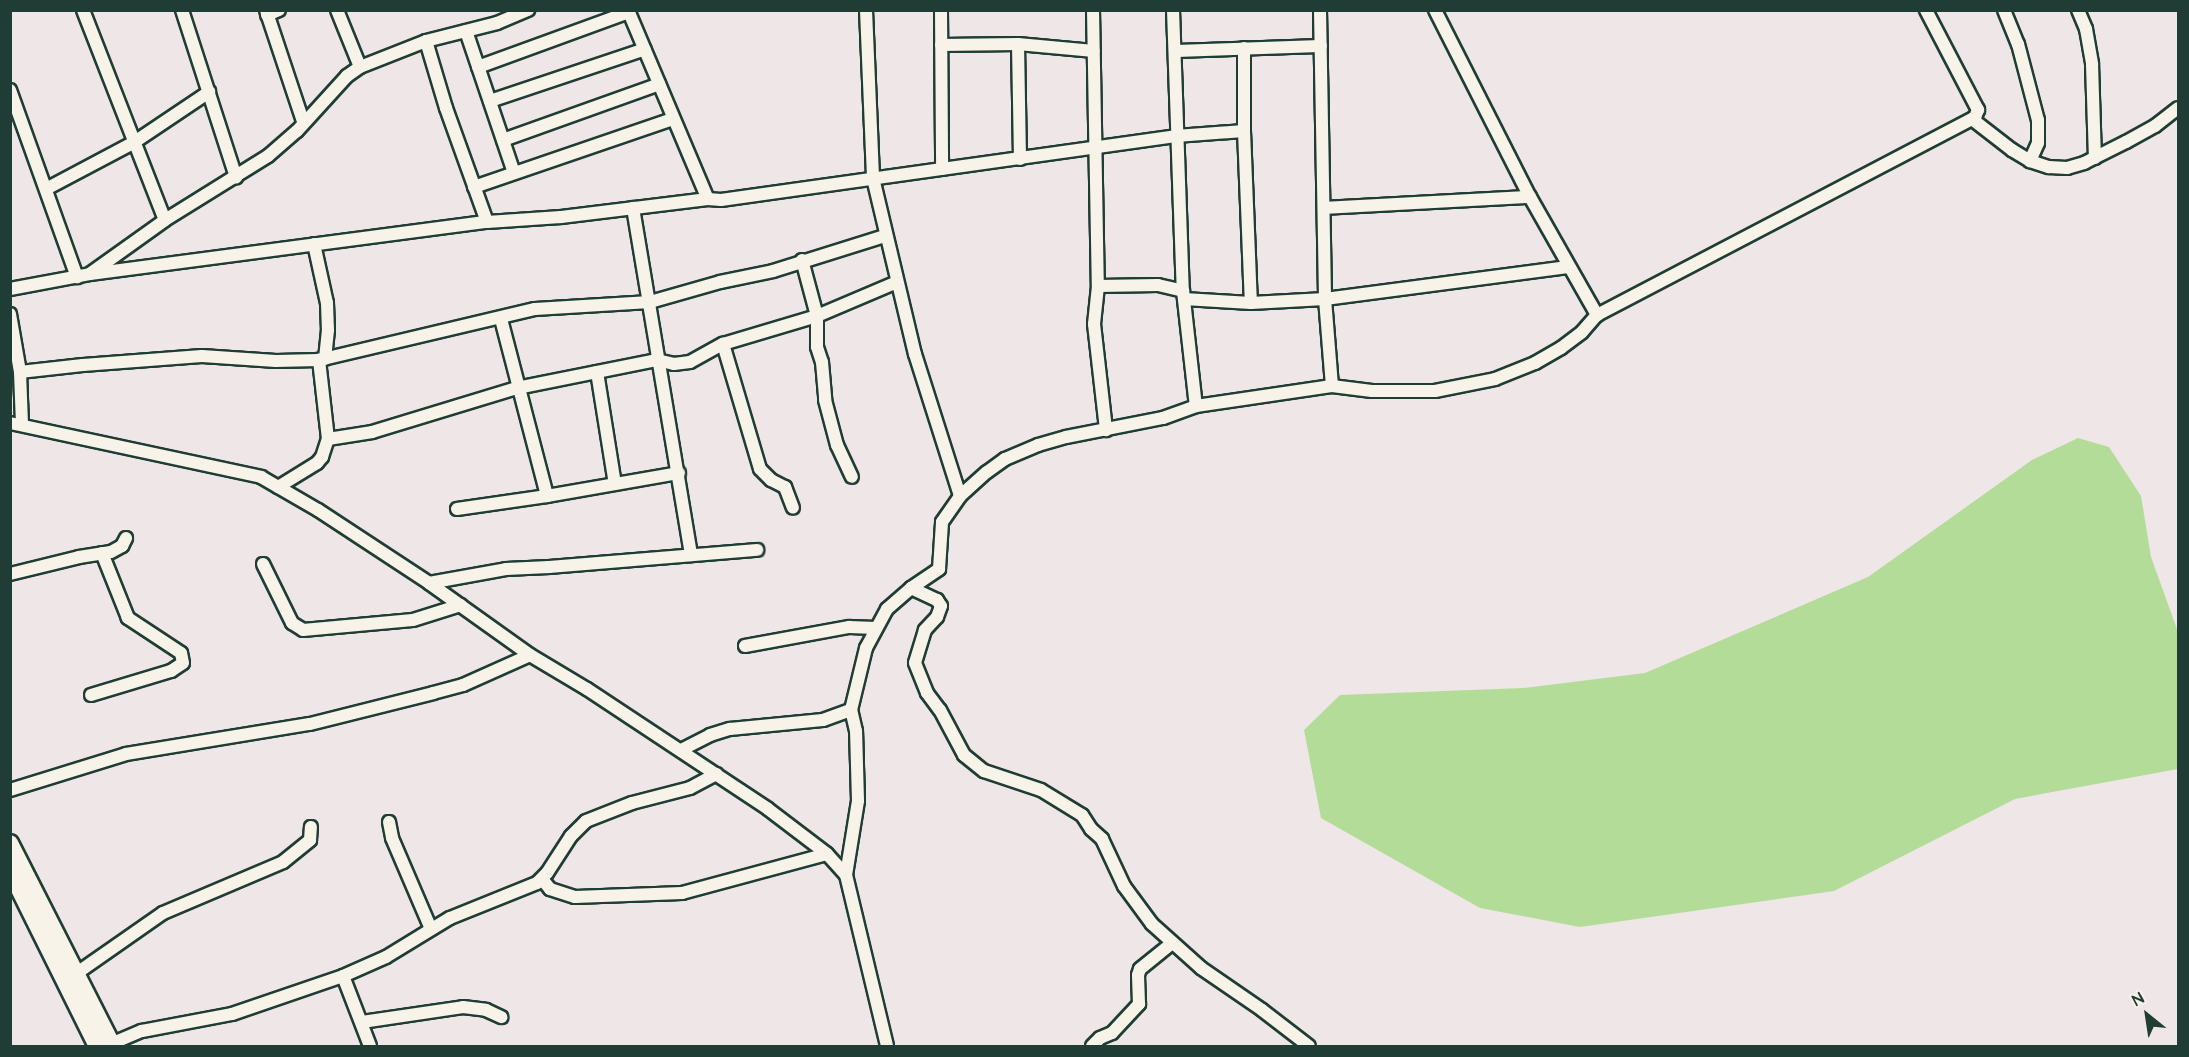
<!DOCTYPE html>
<style>
body{margin:0}
#map{position:relative;width:2189px;height:1057px;overflow:hidden;background:#efe6e7;font-family:"Architects Daughter",sans-serif}
div>[style]{position:absolute}
.green>*{inset:0;background:#b4dc99}
.roads{filter:drop-shadow(2px 0 #1f3d34) drop-shadow(-2px 0 #1f3d34) drop-shadow(0 2px #1f3d34) drop-shadow(0 -2px #1f3d34)}
.street>*{height:12px;margin:-6px;padding:0 6px;transform-origin:6px;border-radius:6px;background:#f7f3e8}
.secondary>*{height:16px;margin:-8px;padding:0 8px;transform-origin:8px;border-radius:8px;background:#f7f3e8}
span{translate:-50% -50%;white-space:nowrap;text-align:center;line-height:1.15;-webkit-text-stroke:5px #f7f3e8;paint-order:stroke}
.frame{position:absolute;inset:0;border:12px solid #1f3d34;pointer-events:none}
.north{position:absolute;left:2117px;top:985px;width:60px;height:60px;-webkit-text-stroke:4px #f7f3e8;paint-order:stroke;rotate:330deg;font-size:16px;font-weight:700;line-height:24px;text-align:center;color:#1f3d34}
.north::after{content:'';display:block;margin:auto;width:21px;height:27px;background:#1f3d34;clip-path:polygon(50% 0,100% 100%,50% 72%,0 100%)}
</style>
<div id="map">
<div class="green">
<div style="clip-path:polygon(2078px 438px,2109px 447px,2141px 496px,2151px 557px,2178px 632px,2178px 769px,2015px 799px,1834px 891px,1580px 927px,1480px 908px,1321px 818px,1304px 730px,1340px 695px,1523px 688px,1645px 673px,1868px 577px,2032px 460px)"></div>
</div>
<div class="roads">
<div class="street">
<div style="left:83px;top:10px;width:225px;rotate:68.7deg"></div>
<div style="left:182px;top:10px;width:176px;rotate:72.1deg"></div>
<div style="left:266px;top:10px;width:117px;rotate:71.6deg"></div>
<div style="left:337px;top:10px;width:61px;rotate:68deg"></div>
<div style="left:628px;top:10px;width:205px;rotate:67.1deg"></div>
<div style="left:708px;top:199px;width:13px;rotate:4deg"></div>
<div style="left:721px;top:200px;width:459px;rotate:-8deg"></div>
<div style="left:1176px;top:136px;width:68px;rotate:-4.2deg"></div>
<div style="left:866px;top:10px;width:168px;rotate:87.6deg"></div>
<div style="left:873px;top:178px;width:181px;rotate:76.6deg"></div>
<div style="left:915px;top:354px;width:149px;rotate:72.4deg"></div>
<div style="left:941px;top:10px;width:159px;rotate:89.6deg"></div>
<div style="left:1093px;top:10px;width:276px;rotate:89deg"></div>
<div style="left:1098px;top:286px;width:38px;rotate:96deg"></div>
<div style="left:1094px;top:324px;width:107px;rotate:83.5deg"></div>
<div style="left:1173px;top:10px;width:281px;rotate:88deg"></div>
<div style="left:1183px;top:291px;width:116px;rotate:83.6deg"></div>
<div style="left:1320px;top:10px;width:289px;rotate:89deg"></div>
<div style="left:1325px;top:299px;width:87px;rotate:85.4deg"></div>
<div style="left:1435px;top:10px;width:210px;rotate:63.1deg"></div>
<div style="left:1530px;top:197px;width:136px;rotate:60.4deg"></div>
<div style="left:2004px;top:10px;width:37px;rotate:68deg"></div>
<div style="left:2018px;top:44px;width:79px;rotate:75.3deg"></div>
<div style="left:2038px;top:120px;width:23px;rotate:90deg"></div>
<div style="left:2038px;top:143px;width:20px;rotate:114deg"></div>
<div style="left:2078px;top:10px;width:21px;rotate:67deg"></div>
<div style="left:2086px;top:29px;width:36px;rotate:80deg"></div>
<div style="left:2092px;top:64px;width:94px;rotate:88.2deg"></div>
<div style="left:267px;top:15px;width:13px;rotate:-23deg"></div>
<div style="left:466px;top:31px;width:150px;rotate:71.3deg"></div>
<div style="left:426px;top:41px;width:70px;rotate:73.4deg"></div>
<div style="left:446px;top:108px;width:121px;rotate:70.2deg"></div>
<div style="left:1018px;top:44px;width:115px;rotate:89deg"></div>
<div style="left:941px;top:45px;width:77px;rotate:-0.7deg"></div>
<div style="left:1018px;top:44px;width:76px;rotate:5.3deg"></div>
<div style="left:1244px;top:48px;width:83px;rotate:90deg"></div>
<div style="left:1244px;top:131px;width:172px;rotate:87.7deg"></div>
<div style="left:1175px;top:51px;width:146px;rotate:-2deg"></div>
<div style="left:478px;top:67px;width:161px;rotate:-20deg"></div>
<div style="left:10px;top:90px;width:199px;rotate:70.3deg"></div>
<div style="left:490px;top:101px;width:163px;rotate:-18.5deg"></div>
<div style="left:1972px;top:119px;width:51px;rotate:37.8deg"></div>
<div style="left:2012px;top:150px;width:21px;rotate:31deg"></div>
<div style="left:2030px;top:161px;width:20px;rotate:18deg"></div>
<div style="left:2049px;top:167px;width:18px;rotate:3deg"></div>
<div style="left:2067px;top:168px;width:18px;rotate:-16deg"></div>
<div style="left:2084px;top:163px;width:47px;rotate:-26.6deg"></div>
<div style="left:2126px;top:142px;width:33px;rotate:-29deg"></div>
<div style="left:2155px;top:126px;width:29px;rotate:-38deg"></div>
<div style="left:503px;top:140px;width:166px;rotate:-19.7deg"></div>
<div style="left:474px;top:187px;width:210px;rotate:-18.9deg"></div>
<div style="left:46px;top:189px;width:98px;rotate:-27.9deg"></div>
<div style="left:133px;top:143px;width:92px;rotate:-33.9deg"></div>
<div style="left:633px;top:208px;width:352px;rotate:80.5deg"></div>
<div style="left:1324px;top:208px;width:206px;rotate:-3.1deg"></div>
<div style="left:314px;top:244px;width:60px;rotate:77.6deg"></div>
<div style="left:327px;top:303px;width:27px;rotate:88deg"></div>
<div style="left:328px;top:330px;width:29px;rotate:96deg"></div>
<div style="left:802px;top:260px;width:58px;rotate:75deg"></div>
<div style="left:817px;top:316px;width:31px;rotate:90deg"></div>
<div style="left:817px;top:347px;width:16px;rotate:72deg"></div>
<div style="left:822px;top:362px;width:38px;rotate:85deg"></div>
<div style="left:825px;top:400px;width:47px;rotate:75.1deg"></div>
<div style="left:837px;top:445px;width:35px;rotate:65deg"></div>
<div style="left:91px;top:273px;width:91px;rotate:-35.6deg"></div>
<div style="left:165px;top:220px;width:121px;rotate:-31.9deg"></div>
<div style="left:268px;top:156px;width:38px;rotate:-41deg"></div>
<div style="left:297px;top:131px;width:74px;rotate:-47.7deg"></div>
<div style="left:347px;top:76px;width:16px;rotate:-35deg"></div>
<div style="left:360px;top:67px;width:71px;rotate:-21.5deg"></div>
<div style="left:426px;top:41px;width:73px;rotate:-14.2deg"></div>
<div style="left:497px;top:23px;width:34px;rotate:-23deg"></div>
<div style="left:1098px;top:286px;width:60px;rotate:-1deg"></div>
<div style="left:1158px;top:285px;width:26px;rotate:13deg"></div>
<div style="left:10px;top:289px;width:81px;rotate:-10.6deg"></div>
<div style="left:90px;top:274px;width:400px;rotate:-7.5deg"></div>
<div style="left:487px;top:222px;width:74px;rotate:-3.9deg"></div>
<div style="left:561px;top:217px;width:148px;rotate:-7deg"></div>
<div style="left:1184px;top:299px;width:67px;rotate:3.4deg"></div>
<div style="left:1251px;top:303px;width:74px;rotate:-3.1deg"></div>
<div style="left:1325px;top:299px;width:245px;rotate:-7.5deg"></div>
<div style="left:10px;top:314px;width:59px;rotate:80.2deg"></div>
<div style="left:20px;top:372px;width:53px;rotate:87.8deg"></div>
<div style="left:501px;top:319px;width:183px;rotate:75.4deg"></div>
<div style="left:723px;top:344px;width:130px;rotate:73.5deg"></div>
<div style="left:760px;top:469px;width:16px;rotate:45deg"></div>
<div style="left:771px;top:480px;width:16px;rotate:27deg"></div>
<div style="left:785px;top:487px;width:22px;rotate:69deg"></div>
<div style="left:20px;top:372px;width:63px;rotate:-6.3deg"></div>
<div style="left:83px;top:365px;width:119px;rotate:-4.3deg"></div>
<div style="left:202px;top:356px;width:74px;rotate:3.9deg"></div>
<div style="left:276px;top:361px;width:43px;rotate:-1.3deg"></div>
<div style="left:319px;top:360px;width:222px;rotate:-13.3deg"></div>
<div style="left:535px;top:309px;width:115px;rotate:-3.5deg"></div>
<div style="left:650px;top:302px;width:73px;rotate:-15.9deg"></div>
<div style="left:720px;top:282px;width:54px;rotate:-11.7deg"></div>
<div style="left:773px;top:271px;width:117px;rotate:-17.4deg"></div>
<div style="left:597px;top:372px;width:113px;rotate:80.9deg"></div>
<div style="left:10px;top:423px;width:257px;rotate:12.1deg"></div>
<div style="left:261px;top:477px;width:66px;rotate:30.1deg"></div>
<div style="left:318px;top:510px;width:133px;rotate:33.3deg"></div>
<div style="left:429px;top:583px;width:124px;rotate:35.5deg"></div>
<div style="left:530px;top:655px;width:66px;rotate:30.8deg"></div>
<div style="left:587px;top:689px;width:217px;rotate:33.5deg"></div>
<div style="left:768px;top:809px;width:74px;rotate:37.3deg"></div>
<div style="left:827px;top:854px;width:28px;rotate:48deg"></div>
<div style="left:846px;top:875px;width:176px;rotate:76.5deg"></div>
<div style="left:328px;top:439px;width:45px;rotate:-9deg"></div>
<div style="left:372px;top:432px;width:152px;rotate:-16.9deg"></div>
<div style="left:517px;top:388px;width:143px;rotate:-11.3deg"></div>
<div style="left:657px;top:360px;width:17px;rotate:13deg"></div>
<div style="left:674px;top:364px;width:16px;rotate:-7deg"></div>
<div style="left:690px;top:362px;width:38px;rotate:-29deg"></div>
<div style="left:723px;top:344px;width:98px;rotate:-16.6deg"></div>
<div style="left:817px;top:316px;width:87px;rotate:-23deg"></div>
<div style="left:278px;top:487px;width:46px;rotate:-31.6deg"></div>
<div style="left:317px;top:463px;width:8px;rotate:-50deg"></div>
<div style="left:322px;top:457px;width:19px;rotate:-72deg"></div>
<div style="left:328px;top:439px;width:80px;rotate:-96.5deg"></div>
<div style="left:457px;top:509px;width:91px;rotate:-8.2deg"></div>
<div style="left:547px;top:496px;width:134px;rotate:-9.9deg"></div>
<div style="left:263px;top:564px;width:66px;rotate:63.8deg"></div>
<div style="left:292px;top:623px;width:13px;rotate:32deg"></div>
<div style="left:303px;top:630px;width:110px;rotate:-5.2deg"></div>
<div style="left:413px;top:620px;width:50px;rotate:-17.4deg"></div>
<div style="left:10px;top:574px;width:71px;rotate:-13.8deg"></div>
<div style="left:79px;top:557px;width:32px;rotate:-9deg"></div>
<div style="left:111px;top:552px;width:13px;rotate:-29deg"></div>
<div style="left:122px;top:546px;width:9px;rotate:-63deg"></div>
<div style="left:429px;top:583px;width:78px;rotate:-10.3deg"></div>
<div style="left:506px;top:569px;width:43px;rotate:-2.7deg"></div>
<div style="left:549px;top:567px;width:209px;rotate:-4.7deg"></div>
<div style="left:911px;top:588px;width:29px;rotate:25deg"></div>
<div style="left:937px;top:600px;width:7px;rotate:56deg"></div>
<div style="left:941px;top:606px;width:12px;rotate:110deg"></div>
<div style="left:937px;top:617px;width:18px;rotate:133deg"></div>
<div style="left:925px;top:630px;width:34px;rotate:107deg"></div>
<div style="left:915px;top:663px;width:32px;rotate:68deg"></div>
<div style="left:927px;top:693px;width:21px;rotate:53deg"></div>
<div style="left:940px;top:710px;width:51px;rotate:61.9deg"></div>
<div style="left:964px;top:755px;width:26px;rotate:39deg"></div>
<div style="left:984px;top:771px;width:60px;rotate:18.4deg"></div>
<div style="left:1041px;top:790px;width:48px;rotate:31.4deg"></div>
<div style="left:1082px;top:815px;width:17px;rotate:57deg"></div>
<div style="left:1091px;top:829px;width:15px;rotate:42deg"></div>
<div style="left:1102px;top:839px;width:52px;rotate:64.9deg"></div>
<div style="left:1124px;top:886px;width:47px;rotate:53.6deg"></div>
<div style="left:1152px;top:924px;width:66px;rotate:41.9deg"></div>
<div style="left:1201px;top:968px;width:74px;rotate:34.5deg"></div>
<div style="left:1262px;top:1010px;width:59px;rotate:37.5deg"></div>
<div style="left:745px;top:646px;width:106px;rotate:-10.4deg"></div>
<div style="left:849px;top:627px;width:27px;rotate:2deg"></div>
<div style="left:91px;top:695px;width:84px;rotate:-16.7deg"></div>
<div style="left:171px;top:671px;width:14px;rotate:-34deg"></div>
<div style="left:183px;top:663px;width:10px;rotate:-101deg"></div>
<div style="left:181px;top:653px;width:64px;rotate:-146.6deg"></div>
<div style="left:128px;top:618px;width:70px;rotate:-111.8deg"></div>
<div style="left:681px;top:750px;width:33px;rotate:-27deg"></div>
<div style="left:710px;top:735px;width:21px;rotate:-17deg"></div>
<div style="left:730px;top:729px;width:93px;rotate:-5.5deg"></div>
<div style="left:823px;top:720px;width:30px;rotate:-20deg"></div>
<div style="left:10px;top:790px;width:121px;rotate:-17.2deg"></div>
<div style="left:126px;top:754px;width:186px;rotate:-9.3deg"></div>
<div style="left:310px;top:724px;width:127px;rotate:-14.1deg"></div>
<div style="left:433px;top:693px;width:31px;rotate:-15deg"></div>
<div style="left:463px;top:685px;width:73px;rotate:-24.1deg"></div>
<div style="left:389px;top:822px;width:16px;rotate:79deg"></div>
<div style="left:392px;top:838px;width:99px;rotate:66.8deg"></div>
<div style="left:846px;top:875px;width:75px;rotate:-80.8deg"></div>
<div style="left:858px;top:801px;width:70px;rotate:-91.6deg"></div>
<div style="left:856px;top:731px;width:22px;rotate:-103deg"></div>
<div style="left:851px;top:710px;width:64px;rotate:-76.4deg"></div>
<div style="left:866px;top:648px;width:44px;rotate:-61.7deg"></div>
<div style="left:887px;top:609px;width:32px;rotate:-41deg"></div>
<div style="left:911px;top:588px;width:34px;rotate:-34deg"></div>
<div style="left:939px;top:569px;width:47px;rotate:-86.3deg"></div>
<div style="left:942px;top:522px;width:32px;rotate:-55deg"></div>
<div style="left:960px;top:496px;width:36px;rotate:-42deg"></div>
<div style="left:987px;top:472px;width:22px;rotate:-36deg"></div>
<div style="left:1005px;top:459px;width:36px;rotate:-23deg"></div>
<div style="left:1038px;top:445px;width:29px;rotate:-16deg"></div>
<div style="left:1066px;top:437px;width:99px;rotate:-11.1deg"></div>
<div style="left:1163px;top:418px;width:35px;rotate:-20deg"></div>
<div style="left:1196px;top:406px;width:137px;rotate:-8.4deg"></div>
<div style="left:1332px;top:386px;width:40px;rotate:7.1deg"></div>
<div style="left:1372px;top:391px;width:63px"></div>
<div style="left:1435px;top:391px;width:61px;rotate:-11.3deg"></div>
<div style="left:1495px;top:379px;width:43px;rotate:-21.8deg"></div>
<div style="left:1535px;top:363px;width:30px;rotate:-30deg"></div>
<div style="left:1561px;top:348px;width:26px;rotate:-37deg"></div>
<div style="left:1582px;top:332px;width:23px;rotate:-49deg"></div>
<div style="left:1597px;top:315px;width:427px;rotate:-27.6deg"></div>
<div style="left:1975px;top:117px;width:8px;rotate:-67deg"></div>
<div style="left:1978px;top:110px;width:113px;rotate:-117.5deg"></div>
<div style="left:542px;top:879px;width:13px;rotate:51deg"></div>
<div style="left:550px;top:889px;width:26px;rotate:18deg"></div>
<div style="left:575px;top:897px;width:107px;rotate:-2.1deg"></div>
<div style="left:682px;top:893px;width:150px;rotate:-15.1deg"></div>
<div style="left:77px;top:973px;width:105px;rotate:-34.9deg"></div>
<div style="left:163px;top:913px;width:130px;rotate:-23deg"></div>
<div style="left:283px;top:862px;width:35px;rotate:-39deg"></div>
<div style="left:310px;top:840px;width:13px;rotate:-86deg"></div>
<div style="left:343px;top:976px;width:75px;rotate:68.9deg"></div>
<div style="left:362px;top:1022px;width:102px;rotate:-8.4deg"></div>
<div style="left:463px;top:1007px;width:23px;rotate:7deg"></div>
<div style="left:486px;top:1010px;width:17px;rotate:25deg"></div>
<div style="left:106px;top:1046px;width:39px;rotate:-23deg"></div>
<div style="left:142px;top:1031px;width:92px;rotate:-10.7deg"></div>
<div style="left:232px;top:1014px;width:117px;rotate:-18.9deg"></div>
<div style="left:343px;top:976px;width:47px;rotate:-23.8deg"></div>
<div style="left:386px;top:957px;width:75px;rotate:-31.4deg"></div>
<div style="left:450px;top:918px;width:94px;rotate:-21.9deg"></div>
<div style="left:537px;top:883px;width:14px;rotate:-45deg"></div>
<div style="left:547px;top:873px;width:44px;rotate:-57deg"></div>
<div style="left:571px;top:836px;width:21px;rotate:-45deg"></div>
<div style="left:586px;top:821px;width:49px;rotate:-21.4deg"></div>
<div style="left:632px;top:803px;width:60px;rotate:-14.5deg"></div>
<div style="left:690px;top:788px;width:30px;rotate:-28deg"></div>
<div style="left:1092px;top:1046px;width:11px;rotate:-45deg"></div>
<div style="left:1100px;top:1038px;width:13px;rotate:-23deg"></div>
<div style="left:1112px;top:1033px;width:40px;rotate:-47deg"></div>
<div style="left:1139px;top:1004px;width:29px;rotate:-92deg"></div>
<div style="left:1138px;top:975px;width:6px;rotate:-72deg"></div>
<div style="left:1140px;top:969px;width:40px;rotate:-39deg"></div>
</div>
<div class="secondary">
<div style="left:10px;top:843px;width:228px;rotate:63.1deg"></div>
<div style="left:10px;top:871px;width:195px;rotate:63.6deg"></div>
</div>
</div>
<div class="frame"></div>
<div class="north">N</div>
</div>
